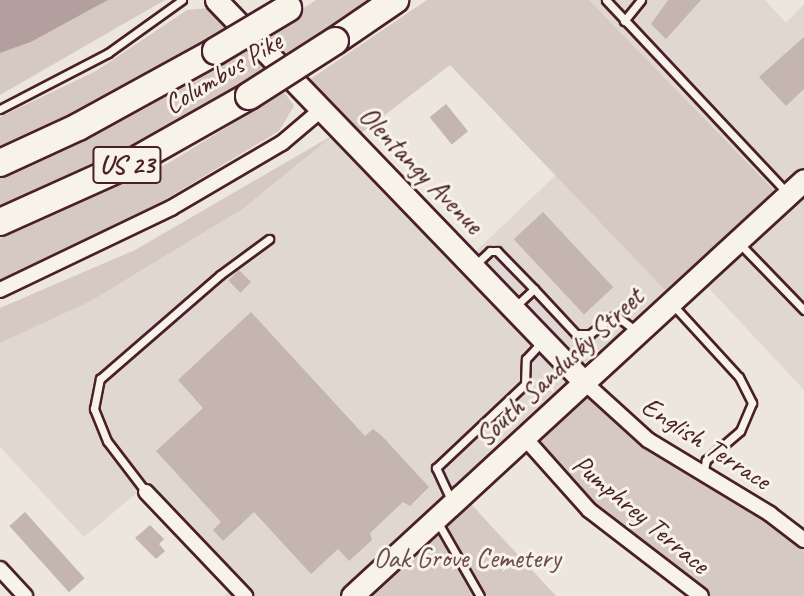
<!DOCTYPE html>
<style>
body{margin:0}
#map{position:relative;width:804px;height:596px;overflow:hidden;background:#ece6dd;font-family:Caveat,sans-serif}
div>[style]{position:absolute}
.built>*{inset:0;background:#e0d7d0}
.green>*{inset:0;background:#d5c9c2}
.water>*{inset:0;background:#b39f9d}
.building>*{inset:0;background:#c4b5b0;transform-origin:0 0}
.roads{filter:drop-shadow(2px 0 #4a1f2b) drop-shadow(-2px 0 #4a1f2b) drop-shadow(0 2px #4a1f2b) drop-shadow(0 -2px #4a1f2b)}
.lane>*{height:7px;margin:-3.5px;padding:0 3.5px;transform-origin:3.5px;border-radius:3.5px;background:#f7f3e8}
.street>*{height:14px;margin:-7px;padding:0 7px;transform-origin:7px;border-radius:7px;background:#f7f3e8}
.secondary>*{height:21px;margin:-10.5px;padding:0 10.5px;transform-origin:10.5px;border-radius:10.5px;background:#f7f3e8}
.highway>*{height:26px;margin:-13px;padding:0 13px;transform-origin:13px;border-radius:13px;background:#f7f3e8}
.bridges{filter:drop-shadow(2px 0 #4a1f2b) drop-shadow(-2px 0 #4a1f2b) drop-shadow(0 2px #4a1f2b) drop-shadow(0 -2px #4a1f2b)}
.highway-bridge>*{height:26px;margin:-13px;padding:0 13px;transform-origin:13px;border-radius:13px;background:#f7f3e8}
span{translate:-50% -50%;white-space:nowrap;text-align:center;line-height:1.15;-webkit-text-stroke:6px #f7f3e8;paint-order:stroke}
.shield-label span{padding:2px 5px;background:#f7f3e8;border:2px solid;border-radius:5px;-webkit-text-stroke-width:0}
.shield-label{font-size:26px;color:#4a1f2b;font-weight:700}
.street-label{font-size:28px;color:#4a1f2b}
.park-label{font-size:28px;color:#6d4a51}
</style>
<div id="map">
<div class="built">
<div style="clip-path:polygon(589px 0,765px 0,786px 23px,804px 4px,804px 390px,706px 285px,369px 596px,225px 596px,230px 591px,138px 492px,84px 537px,0 447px,0 343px,91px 301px,244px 208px,349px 123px,475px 252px,557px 174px,666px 291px,777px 192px)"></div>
</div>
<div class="green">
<div style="clip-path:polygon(108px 0,165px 0,0 95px,0 53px,31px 42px)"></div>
<div style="clip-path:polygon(316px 0,372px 0,289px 56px,267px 32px)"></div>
<div style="clip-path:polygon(427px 0,589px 0,777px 193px,666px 291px,450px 65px,360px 134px,309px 80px)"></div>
<div style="clip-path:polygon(208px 8px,229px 26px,86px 109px,0 149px,0 117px,96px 71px,187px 10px)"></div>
<div style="clip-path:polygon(246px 48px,267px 69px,128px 152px,0 211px,0 178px,146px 108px)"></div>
<div style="clip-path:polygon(284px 92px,294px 106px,279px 131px,143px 213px,0 280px,0 238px,167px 164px)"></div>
<div style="clip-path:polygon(335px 134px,244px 208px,91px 301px,0 343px,0 308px,135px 250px)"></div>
<div style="clip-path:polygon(589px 393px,804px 549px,804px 596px,705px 596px,613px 524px,534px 444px)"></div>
<div style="clip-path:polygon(470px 503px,556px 596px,369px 596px)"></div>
</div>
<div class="water">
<div style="clip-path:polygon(0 0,108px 0,31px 42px,0 53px)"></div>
</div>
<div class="building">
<div style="clip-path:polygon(668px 0,701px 0,666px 39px,651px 24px)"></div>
<div style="clip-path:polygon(804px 37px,804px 89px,786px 106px,759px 77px)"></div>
<div style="left:446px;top:104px;width:35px;height:21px;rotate:51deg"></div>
<div style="left:543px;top:212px;width:103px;height:40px;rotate:47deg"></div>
<div style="left:239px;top:270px;width:17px;height:15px;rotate:45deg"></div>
<div style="clip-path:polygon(251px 312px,365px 436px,373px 429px,382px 436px,429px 487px,410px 506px,403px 502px,370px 533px,372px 540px,349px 561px,338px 549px,311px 574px,254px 512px,223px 541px,213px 530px,221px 522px,156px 451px,203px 408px,178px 380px)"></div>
<div style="left:25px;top:512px;width:89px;height:21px;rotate:48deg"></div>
<div style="clip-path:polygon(150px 525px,164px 539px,159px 544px,165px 551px,156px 559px,135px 538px)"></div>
</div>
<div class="roads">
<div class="lane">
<div style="left:606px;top:0;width:266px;rotate:46.8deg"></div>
<div style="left:624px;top:21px;width:27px;rotate:-51deg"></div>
<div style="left:0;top:109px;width:122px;rotate:-27.4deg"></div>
<div style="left:108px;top:53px;width:91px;rotate:-35.6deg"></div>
<div style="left:740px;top:244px;width:92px;rotate:45.9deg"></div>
<div style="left:476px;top:264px;width:19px;rotate:-43deg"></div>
<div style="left:490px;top:251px;width:7px"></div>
<div style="left:497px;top:251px;width:53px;rotate:45.8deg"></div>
<div style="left:534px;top:289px;width:25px;rotate:137deg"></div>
<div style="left:534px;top:289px;width:62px;rotate:47deg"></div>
<div style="left:576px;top:334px;width:14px"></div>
<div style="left:590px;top:334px;width:31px;rotate:-37deg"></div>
<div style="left:615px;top:315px;width:26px;rotate:37deg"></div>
<div style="left:672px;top:304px;width:99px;rotate:47.5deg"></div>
<div style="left:739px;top:377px;width:29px;rotate:63deg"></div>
<div style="left:752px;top:403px;width:30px;rotate:113deg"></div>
<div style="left:740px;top:431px;width:45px;rotate:139.5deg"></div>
<div style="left:706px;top:460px;width:14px;rotate:102deg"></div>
<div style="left:146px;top:492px;width:64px;rotate:-127.4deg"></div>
<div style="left:107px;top:441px;width:35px;rotate:-112deg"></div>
<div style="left:94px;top:409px;width:31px;rotate:-79deg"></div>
<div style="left:100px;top:379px;width:159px;rotate:-40.9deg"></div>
<div style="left:220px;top:275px;width:61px;rotate:-36.3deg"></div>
<div style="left:452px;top:502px;width:38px;rotate:-115deg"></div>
<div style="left:436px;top:468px;width:122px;rotate:-43.3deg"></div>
<div style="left:525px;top:384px;width:25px;rotate:-88deg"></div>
<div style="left:526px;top:359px;width:22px;rotate:-47deg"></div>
<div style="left:437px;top:521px;width:86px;rotate:60.2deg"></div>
</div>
<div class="street">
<div style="left:0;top:290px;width:190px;rotate:-25.6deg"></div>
<div style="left:171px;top:208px;width:129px;rotate:-30.4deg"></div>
<div style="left:282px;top:143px;width:52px;rotate:-40.4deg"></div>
<div style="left:584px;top:382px;width:86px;rotate:42.2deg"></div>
<div style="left:648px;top:440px;width:143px;rotate:31.2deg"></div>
<div style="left:770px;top:514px;width:43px;rotate:37.4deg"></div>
<div style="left:524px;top:437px;width:98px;rotate:48.3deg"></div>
<div style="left:589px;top:510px;width:141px;rotate:37.5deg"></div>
<div style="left:146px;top:492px;width:144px;rotate:46.4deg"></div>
<div style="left:0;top:569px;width:37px;rotate:47deg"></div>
</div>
<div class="secondary">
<div style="left:216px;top:0;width:530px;rotate:46.07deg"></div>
<div style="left:352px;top:596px;width:614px;rotate:-42.63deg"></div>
</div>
<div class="highway">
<div style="left:335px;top:41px;width:73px;rotate:-34.3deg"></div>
<div style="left:0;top:163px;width:86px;rotate:-24.8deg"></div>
<div style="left:78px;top:127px;width:158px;rotate:-28.8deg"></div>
<div style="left:0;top:222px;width:141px;rotate:-24.2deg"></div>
<div style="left:129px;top:164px;width:138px;rotate:-29.5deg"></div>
</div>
</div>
<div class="bridges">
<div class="highway-bridge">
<div style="left:216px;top:51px;width:84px;rotate:-30.8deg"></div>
<div style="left:249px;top:96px;width:102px;rotate:-32.6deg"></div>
</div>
</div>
<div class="shield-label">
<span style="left:127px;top:165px">US 23</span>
</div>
<div class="street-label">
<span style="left:223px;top:73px;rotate:-31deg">Columbus Pike</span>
<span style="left:421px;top:170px;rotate:46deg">Olentangy Avenue</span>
<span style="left:559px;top:367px;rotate:-43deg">South Sandusky Street</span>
<span style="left:706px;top:443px;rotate:33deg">English Terrace</span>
<span style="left:641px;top:514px;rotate:40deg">Pumphrey Terrace</span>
</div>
<div class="park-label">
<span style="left:467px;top:558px">Oak Grove Cemetery</span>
</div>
</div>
